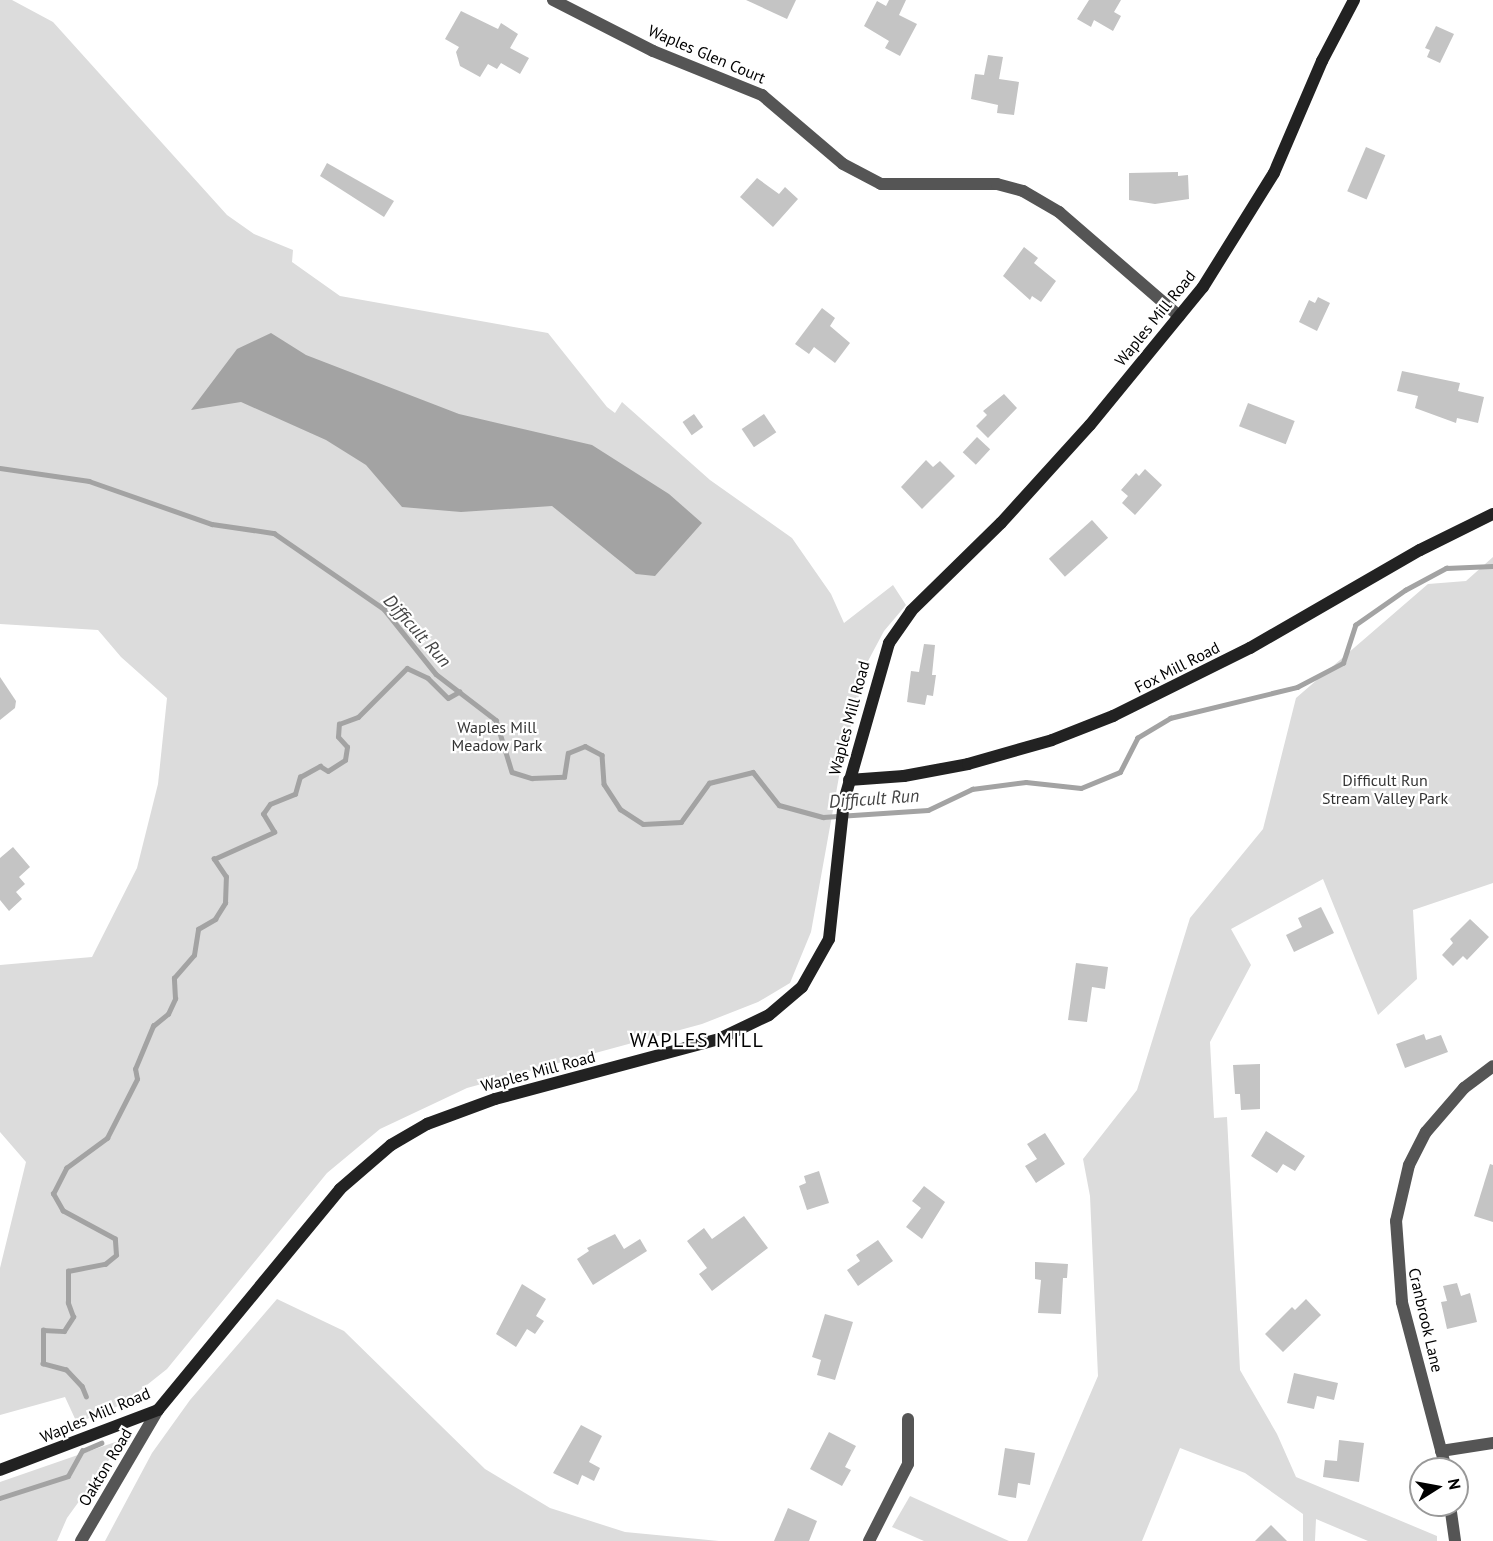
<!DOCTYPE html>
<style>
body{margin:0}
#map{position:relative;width:1493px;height:1541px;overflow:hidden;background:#fff;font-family:"PT Sans",sans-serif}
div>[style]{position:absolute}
.green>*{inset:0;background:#dcdcdc}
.water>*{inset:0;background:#a3a3a3}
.stream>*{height:4.5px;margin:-2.25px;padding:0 2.25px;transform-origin:2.25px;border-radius:2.25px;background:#a3a3a3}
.building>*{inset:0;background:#c4c4c4;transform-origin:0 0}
.minor>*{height:12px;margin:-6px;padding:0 6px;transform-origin:6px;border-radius:6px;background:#555}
.tertiary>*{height:12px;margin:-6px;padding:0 6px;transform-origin:6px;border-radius:6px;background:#555}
.secondary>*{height:12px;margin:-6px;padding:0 6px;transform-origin:6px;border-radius:6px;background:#222}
span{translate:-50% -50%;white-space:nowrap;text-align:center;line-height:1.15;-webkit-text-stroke:4.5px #fff;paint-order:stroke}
.street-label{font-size:16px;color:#000}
.park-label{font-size:16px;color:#333}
.water-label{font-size:18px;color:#444;font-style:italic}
.quarter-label{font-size:20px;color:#000;letter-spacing:1.5px}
.north{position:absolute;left:1409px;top:1457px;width:60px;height:60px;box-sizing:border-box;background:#fff;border:2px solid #999;border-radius:50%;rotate:79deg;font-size:16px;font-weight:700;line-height:24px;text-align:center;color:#000}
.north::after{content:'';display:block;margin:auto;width:21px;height:27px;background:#000;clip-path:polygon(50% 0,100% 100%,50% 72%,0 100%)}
</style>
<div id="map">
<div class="green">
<div style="clip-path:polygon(0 0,12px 0,53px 22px,227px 215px,254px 234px,293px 250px,292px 262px,340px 296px,548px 333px,607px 407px,615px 413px,622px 402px,710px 480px,792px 538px,831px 594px,844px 623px,893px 585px,906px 605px,884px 631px,868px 661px,842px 760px,811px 932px,790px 983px,758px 1002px,702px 1024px,467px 1088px,380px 1129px,327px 1173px,167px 1369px,123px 1404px,77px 1423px,65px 1397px,0 1415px,0 1268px,26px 1162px,0 1132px,0 965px,92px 957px,137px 868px,158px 784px,167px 698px,121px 657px,98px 630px,0 624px)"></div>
<div style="clip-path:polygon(1493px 557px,1493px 883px,1413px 910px,1417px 979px,1378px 1015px,1323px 879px,1231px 929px,1251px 965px,1210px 1042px,1214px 1118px,1227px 1117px,1240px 1370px,1277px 1434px,1296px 1477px,1437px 1536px,1437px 1541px,1368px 1541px,1316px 1519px,1315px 1541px,1303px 1541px,1303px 1514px,1245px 1473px,1180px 1448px,1142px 1541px,1027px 1541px,1098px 1376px,1090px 1196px,1083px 1159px,1137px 1090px,1190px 918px,1263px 829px,1296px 698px,1428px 584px,1466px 581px)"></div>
<div style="clip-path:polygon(277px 1299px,344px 1331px,485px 1469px,550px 1508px,625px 1532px,719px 1541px,105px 1541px,152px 1453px,190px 1400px)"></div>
<div style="clip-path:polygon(124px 1439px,67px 1518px,57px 1541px,0 1541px,0 1482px)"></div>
<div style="clip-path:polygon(910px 1496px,1009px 1541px,924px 1541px,892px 1527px)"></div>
</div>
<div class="water">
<div style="clip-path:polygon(271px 333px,306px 355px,459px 414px,592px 445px,669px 494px,702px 523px,655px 576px,636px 574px,552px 506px,461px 512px,402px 507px,366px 465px,326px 440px,241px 402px,191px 410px,237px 349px)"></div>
</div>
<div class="stream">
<div style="left:0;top:468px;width:90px;rotate:8.3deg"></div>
<div style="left:89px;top:481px;width:130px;rotate:19.3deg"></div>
<div style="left:212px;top:524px;width:63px;rotate:8.3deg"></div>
<div style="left:274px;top:533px;width:134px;rotate:34.6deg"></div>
<div style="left:384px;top:609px;width:83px;rotate:51.3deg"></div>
<div style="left:436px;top:674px;width:76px;rotate:37.5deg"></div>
<div style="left:496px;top:720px;width:54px;rotate:72.9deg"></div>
<div style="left:512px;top:772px;width:21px;rotate:17deg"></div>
<div style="left:532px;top:778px;width:32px;rotate:-2deg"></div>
<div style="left:564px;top:777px;width:24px;rotate:-81deg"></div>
<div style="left:568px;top:753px;width:18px;rotate:-22deg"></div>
<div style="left:585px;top:746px;width:19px;rotate:28deg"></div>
<div style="left:602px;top:755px;width:29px;rotate:86deg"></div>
<div style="left:604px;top:784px;width:30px;rotate:57deg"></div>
<div style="left:620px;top:809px;width:27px;rotate:33deg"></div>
<div style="left:643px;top:824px;width:38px;rotate:-3deg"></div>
<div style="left:681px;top:822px;width:48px;rotate:-54.3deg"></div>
<div style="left:709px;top:783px;width:45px;rotate:-14deg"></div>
<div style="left:753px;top:772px;width:42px;rotate:51.8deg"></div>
<div style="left:779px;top:805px;width:46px;rotate:15.3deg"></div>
<div style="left:823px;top:817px;width:105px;rotate:-3.8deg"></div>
<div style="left:928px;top:810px;width:49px;rotate:-25.5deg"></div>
<div style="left:972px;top:789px;width:54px;rotate:-7.4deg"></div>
<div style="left:1026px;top:782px;width:55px;rotate:6.2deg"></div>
<div style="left:1081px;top:788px;width:42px;rotate:-22.3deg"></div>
<div style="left:1120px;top:772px;width:38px;rotate:-63deg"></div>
<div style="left:1137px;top:738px;width:39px;rotate:-31deg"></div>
<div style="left:1170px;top:718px;width:131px;rotate:-13.7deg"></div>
<div style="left:1297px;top:687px;width:52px;rotate:-27.6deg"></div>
<div style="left:1343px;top:663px;width:40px;rotate:-72deg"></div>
<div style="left:1355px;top:625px;width:61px;rotate:-35deg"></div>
<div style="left:1405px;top:590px;width:47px;rotate:-28.2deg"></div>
<div style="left:1446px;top:568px;width:47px;rotate:-2.4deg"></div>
<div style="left:86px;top:1397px;width:11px;rotate:-112deg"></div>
<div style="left:82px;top:1387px;width:23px;rotate:-133deg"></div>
<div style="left:66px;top:1370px;width:24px;rotate:-165deg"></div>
<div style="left:43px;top:1364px;width:34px;rotate:-90deg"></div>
<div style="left:43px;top:1330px;width:21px;rotate:3deg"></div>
<div style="left:64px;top:1331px;width:17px;rotate:-57deg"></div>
<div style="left:73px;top:1317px;width:15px;rotate:-110deg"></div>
<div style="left:68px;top:1303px;width:32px;rotate:-90deg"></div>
<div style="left:68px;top:1271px;width:38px;rotate:-11deg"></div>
<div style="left:105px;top:1264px;width:14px;rotate:-39deg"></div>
<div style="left:116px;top:1255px;width:16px;rotate:-94deg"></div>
<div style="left:115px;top:1239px;width:59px;rotate:-151.7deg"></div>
<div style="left:63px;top:1211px;width:20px;rotate:-120deg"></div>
<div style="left:53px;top:1194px;width:29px;rotate:-63deg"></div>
<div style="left:66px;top:1168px;width:51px;rotate:-36.2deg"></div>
<div style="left:107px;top:1138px;width:66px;rotate:-63deg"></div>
<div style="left:137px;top:1079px;width:10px;rotate:-101deg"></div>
<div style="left:135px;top:1069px;width:47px;rotate:-67.3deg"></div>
<div style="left:153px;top:1026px;width:19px;rotate:-39deg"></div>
<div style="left:168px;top:1014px;width:17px;rotate:-65deg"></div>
<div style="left:175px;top:999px;width:21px;rotate:-93deg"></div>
<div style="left:174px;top:978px;width:30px;rotate:-49deg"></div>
<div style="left:194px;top:955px;width:26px;rotate:-81deg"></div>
<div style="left:198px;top:929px;width:20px;rotate:-30deg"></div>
<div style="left:215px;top:919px;width:19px;rotate:-58deg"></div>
<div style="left:225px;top:903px;width:26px;rotate:-88deg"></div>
<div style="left:226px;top:877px;width:22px;rotate:-124deg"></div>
<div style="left:214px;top:859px;width:66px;rotate:-24.2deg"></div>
<div style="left:274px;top:832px;width:21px;rotate:-121deg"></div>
<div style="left:263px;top:814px;width:12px;rotate:-55deg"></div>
<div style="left:270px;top:804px;width:27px;rotate:-22deg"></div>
<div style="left:295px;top:794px;width:18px;rotate:-74deg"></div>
<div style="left:300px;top:777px;width:23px;rotate:-29deg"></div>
<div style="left:320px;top:766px;width:9px;rotate:32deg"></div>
<div style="left:328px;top:771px;width:20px;rotate:-33deg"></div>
<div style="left:345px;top:760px;width:13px;rotate:-81deg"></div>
<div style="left:347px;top:747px;width:13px;rotate:-132deg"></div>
<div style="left:338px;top:737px;width:13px;rotate:-86deg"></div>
<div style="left:339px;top:724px;width:20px;rotate:-20deg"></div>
<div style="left:358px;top:717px;width:69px;rotate:-45deg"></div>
<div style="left:407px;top:668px;width:23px;rotate:25deg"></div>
<div style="left:428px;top:678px;width:28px;rotate:45deg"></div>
<div style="left:448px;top:698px;width:13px;rotate:-29deg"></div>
<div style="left:0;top:1498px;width:71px;rotate:-17.9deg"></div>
<div style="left:68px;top:1476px;width:29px;rotate:-61deg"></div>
<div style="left:82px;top:1451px;width:21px;rotate:-23deg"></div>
</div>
<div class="building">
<div style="clip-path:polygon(746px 0,796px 0,787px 19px)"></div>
<div style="clip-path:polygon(889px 0,906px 0,899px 15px,917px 24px,900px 56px,885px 48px,889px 41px,864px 26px,877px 1px,886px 6px)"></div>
<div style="clip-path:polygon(1089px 0,1121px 0,1114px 12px,1121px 16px,1113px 31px,1094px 20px,1091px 27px,1077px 19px)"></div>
<div style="clip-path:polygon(461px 11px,498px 29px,501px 23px,518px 34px,510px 48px,529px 58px,520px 74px,501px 63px,497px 69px,488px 64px,480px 77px,460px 66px,456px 52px,459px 47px,445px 39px)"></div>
<div style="clip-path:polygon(1436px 26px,1454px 34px,1440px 63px,1427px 57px,1430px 50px,1425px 48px)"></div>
<div style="clip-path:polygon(988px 55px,1003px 57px,999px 79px,1019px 82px,1014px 115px,997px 113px,998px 105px,971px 99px,975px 74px,984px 75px)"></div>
<div style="left:1366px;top:147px;width:21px;height:48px;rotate:23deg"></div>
<div style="clip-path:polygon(327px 163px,394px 201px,384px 217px,320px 176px)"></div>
<div style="clip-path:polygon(1178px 172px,1178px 176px,1188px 175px,1189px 199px,1155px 204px,1129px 200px,1129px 173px)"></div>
<div style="clip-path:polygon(757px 178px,779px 194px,785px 187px,798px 199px,773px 227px,740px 197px)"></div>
<div style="clip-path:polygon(1024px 247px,1038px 258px,1034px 263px,1056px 281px,1041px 302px,1032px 296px,1030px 300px,1003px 276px)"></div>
<div style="clip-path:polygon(1318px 297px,1330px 303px,1317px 331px,1299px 322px,1309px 300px,1315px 303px)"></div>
<div style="clip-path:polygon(822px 308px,835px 318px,830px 326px,850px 343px,835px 363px,814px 347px,809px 354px,795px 344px)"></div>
<div style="clip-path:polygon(1402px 371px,1460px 383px,1458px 391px,1484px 397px,1478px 423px,1457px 418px,1456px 423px,1415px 408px,1418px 396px,1397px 391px)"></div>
<div style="clip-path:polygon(1004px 394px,1017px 408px,988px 438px,976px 426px,987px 415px,983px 411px)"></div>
<div style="left:1248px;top:403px;width:50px;height:25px;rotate:21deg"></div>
<div style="left:694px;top:414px;width:16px;height:14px;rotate:55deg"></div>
<div style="left:764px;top:414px;width:22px;height:27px;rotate:56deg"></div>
<div style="left:977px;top:437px;width:18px;height:21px;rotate:43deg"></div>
<div style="clip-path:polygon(926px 460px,933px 467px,940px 461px,955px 476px,922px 509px,901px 487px)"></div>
<div style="clip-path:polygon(1145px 469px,1162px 485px,1135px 515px,1122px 503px,1128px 496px,1121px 490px,1136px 473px,1139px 476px)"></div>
<div style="left:1092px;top:520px;width:24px;height:58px;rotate:48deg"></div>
<div style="clip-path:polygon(924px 644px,935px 645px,932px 675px,936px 675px,933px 696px,927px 695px,925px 705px,907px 702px,911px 671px,919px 672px)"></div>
<div style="clip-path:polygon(0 677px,16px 701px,15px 708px,0 720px)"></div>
<div style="clip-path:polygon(13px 847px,30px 867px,19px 877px,25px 884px,16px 892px,22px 899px,9px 911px,0 900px,0 858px)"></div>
<div style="clip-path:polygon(1321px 907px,1334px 933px,1294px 952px,1286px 935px,1302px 927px,1298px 918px)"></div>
<div style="clip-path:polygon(1470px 919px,1489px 937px,1467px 960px,1463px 956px,1453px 966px,1442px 955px,1453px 943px,1450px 939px)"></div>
<div style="clip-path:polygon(1076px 963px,1108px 967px,1105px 989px,1092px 987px,1087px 1022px,1068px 1020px)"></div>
<div style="clip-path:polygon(1424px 1034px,1426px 1040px,1441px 1035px,1448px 1052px,1405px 1068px,1396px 1044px)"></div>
<div style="clip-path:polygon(1260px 1064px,1260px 1109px,1241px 1110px,1240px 1094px,1235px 1094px,1233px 1065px)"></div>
<div style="clip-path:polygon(1266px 1131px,1305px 1156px,1295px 1171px,1283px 1164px,1277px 1173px,1251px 1156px)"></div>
<div style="clip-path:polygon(1045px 1133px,1065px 1164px,1036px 1183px,1025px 1166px,1037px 1159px,1027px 1144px)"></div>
<div style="clip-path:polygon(1490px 1164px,1493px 1165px,1493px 1222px,1474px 1216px)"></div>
<div style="clip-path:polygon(819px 1171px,829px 1203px,807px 1210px,799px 1186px,806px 1183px,804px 1176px)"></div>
<div style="clip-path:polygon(924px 1186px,945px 1202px,922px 1239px,906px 1227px,921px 1208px,912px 1201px)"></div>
<div style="clip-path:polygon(744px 1216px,768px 1248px,712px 1291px,699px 1274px,707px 1268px,687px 1241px,704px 1228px,712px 1239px)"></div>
<div style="clip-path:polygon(615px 1234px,624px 1249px,640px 1239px,647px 1251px,593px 1285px,577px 1259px,589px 1251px,587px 1248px)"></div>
<div style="clip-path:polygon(878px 1240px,893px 1261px,858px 1286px,847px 1270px,860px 1261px,856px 1255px)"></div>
<div style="clip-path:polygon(1035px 1262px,1068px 1264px,1067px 1278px,1063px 1278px,1061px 1314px,1038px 1313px,1041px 1280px,1035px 1279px)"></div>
<div style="clip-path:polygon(1457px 1283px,1461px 1296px,1470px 1293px,1477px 1322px,1447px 1329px,1441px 1302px,1447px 1301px,1443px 1286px)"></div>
<div style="clip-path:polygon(522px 1284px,546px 1299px,536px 1316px,544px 1321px,535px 1334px,527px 1329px,516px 1347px,496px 1334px)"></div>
<div style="clip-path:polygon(1306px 1299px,1321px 1315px,1283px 1352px,1265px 1334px,1292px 1307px,1295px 1310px)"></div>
<div style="clip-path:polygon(825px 1314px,853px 1322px,835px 1380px,817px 1375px,821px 1360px,812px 1357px)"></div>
<div style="clip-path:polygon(1294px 1373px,1338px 1383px,1334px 1400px,1317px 1396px,1314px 1409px,1287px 1403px)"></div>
<div style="clip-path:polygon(581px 1425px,602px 1436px,589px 1462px,600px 1468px,594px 1481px,582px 1475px,578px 1485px,553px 1473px)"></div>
<div style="clip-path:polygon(829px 1432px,856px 1446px,845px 1467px,851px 1470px,842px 1486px,810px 1469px)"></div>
<div style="clip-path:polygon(1339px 1440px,1364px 1443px,1359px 1482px,1323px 1477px,1325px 1460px,1337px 1461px)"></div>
<div style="clip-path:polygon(1005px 1448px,1035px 1453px,1030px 1485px,1018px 1483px,1016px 1498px,998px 1495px)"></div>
<div style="clip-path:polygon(788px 1508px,817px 1521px,809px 1541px,774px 1541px)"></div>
<div style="clip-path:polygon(1271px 1525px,1287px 1541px,1255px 1541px)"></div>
</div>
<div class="minor">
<div style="left:553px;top:0;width:112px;rotate:27deg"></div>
<div style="left:653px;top:51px;width:118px;rotate:22deg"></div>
<div style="left:762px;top:95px;width:106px;rotate:40.4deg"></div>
<div style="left:843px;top:164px;width:43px;rotate:27.8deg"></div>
<div style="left:881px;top:184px;width:116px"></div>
<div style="left:997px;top:184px;width:27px;rotate:15deg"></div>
<div style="left:1023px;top:191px;width:42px;rotate:30.3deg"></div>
<div style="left:1059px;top:212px;width:159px;rotate:40.9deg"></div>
<div style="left:1441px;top:1451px;width:53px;rotate:-8.7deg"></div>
<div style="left:1446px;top:1469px;width:173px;rotate:-104.8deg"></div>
<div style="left:1402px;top:1302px;width:81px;rotate:-94.2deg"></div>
<div style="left:1396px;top:1221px;width:57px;rotate:-76.9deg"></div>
<div style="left:1409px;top:1165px;width:37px;rotate:-63deg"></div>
<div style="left:1426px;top:1132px;width:58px;rotate:-49.2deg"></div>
<div style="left:1464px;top:1088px;width:36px;rotate:-37deg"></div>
<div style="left:1450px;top:1505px;width:36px;rotate:82deg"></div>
<div style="left:869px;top:1541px;width:86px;rotate:-63.1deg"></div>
<div style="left:908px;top:1464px;width:45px;rotate:-90deg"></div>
</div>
<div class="tertiary">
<div style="left:81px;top:1541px;width:152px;rotate:-59.6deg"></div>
</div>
<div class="secondary">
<div style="left:849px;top:780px;width:55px;rotate:-4.2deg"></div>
<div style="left:904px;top:776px;width:65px;rotate:-10.6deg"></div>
<div style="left:968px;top:764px;width:87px;rotate:-15.9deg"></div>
<div style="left:1052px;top:740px;width:66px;rotate:-21.5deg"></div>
<div style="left:1113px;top:716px;width:153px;rotate:-26.4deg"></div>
<div style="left:1250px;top:648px;width:196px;rotate:-30deg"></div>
<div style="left:1420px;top:550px;width:81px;rotate:-26.3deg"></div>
<div style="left:0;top:1470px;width:169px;rotate:-20.8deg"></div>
<div style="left:158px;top:1410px;width:286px;rotate:-50.5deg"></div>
<div style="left:340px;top:1189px;width:67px;rotate:-40.8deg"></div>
<div style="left:391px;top:1145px;width:42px;rotate:-30.3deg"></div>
<div style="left:427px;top:1124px;width:72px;rotate:-20.2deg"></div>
<div style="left:495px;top:1099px;width:232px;rotate:-15deg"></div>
<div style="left:719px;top:1039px;width:55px;rotate:-25.6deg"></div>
<div style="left:769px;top:1015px;width:43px;rotate:-40.3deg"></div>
<div style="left:802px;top:987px;width:55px;rotate:-60.6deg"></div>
<div style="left:829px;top:939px;width:139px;rotate:-83.8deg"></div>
<div style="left:844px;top:801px;width:164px;rotate:-74.1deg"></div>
<div style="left:889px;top:643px;width:39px;rotate:-55deg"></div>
<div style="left:911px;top:611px;width:126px;rotate:-44.4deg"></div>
<div style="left:1001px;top:523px;width:132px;rotate:-47.8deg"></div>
<div style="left:1090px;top:425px;width:178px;rotate:-50.7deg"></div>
<div style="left:1203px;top:287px;width:134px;rotate:-58.1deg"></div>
<div style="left:1274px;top:173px;width:122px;rotate:-66.8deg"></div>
<div style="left:1322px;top:61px;width:69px;rotate:-62.3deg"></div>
</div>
<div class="street-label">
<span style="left:707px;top:54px;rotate:23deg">Waples Glen Court</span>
<span style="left:1155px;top:318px;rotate:-51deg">Waples Mill Road</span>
<span style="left:1177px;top:667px;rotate:-27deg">Fox Mill Road</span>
<span style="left:849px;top:718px;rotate:-75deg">Waples Mill Road</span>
<span style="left:538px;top:1071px;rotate:-15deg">Waples Mill Road</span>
<span style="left:1426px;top:1320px;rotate:77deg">Cranbrook Lane</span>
<span style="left:95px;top:1415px;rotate:-23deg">Waples Mill Road</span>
<span style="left:105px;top:1467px;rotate:-59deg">Oakton Road</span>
</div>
<div class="park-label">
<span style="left:497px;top:736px">Waples Mill<br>Meadow Park</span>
<span style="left:1385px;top:789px">Difficult Run<br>Stream Valley Park</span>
</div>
<div class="water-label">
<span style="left:417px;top:631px;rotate:48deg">Difficult Run</span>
<span style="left:874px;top:799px;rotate:-4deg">Difficult Run</span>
</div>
<div class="quarter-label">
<span style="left:697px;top:1040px">WAPLES MILL</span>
</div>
<div class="north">N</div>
</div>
